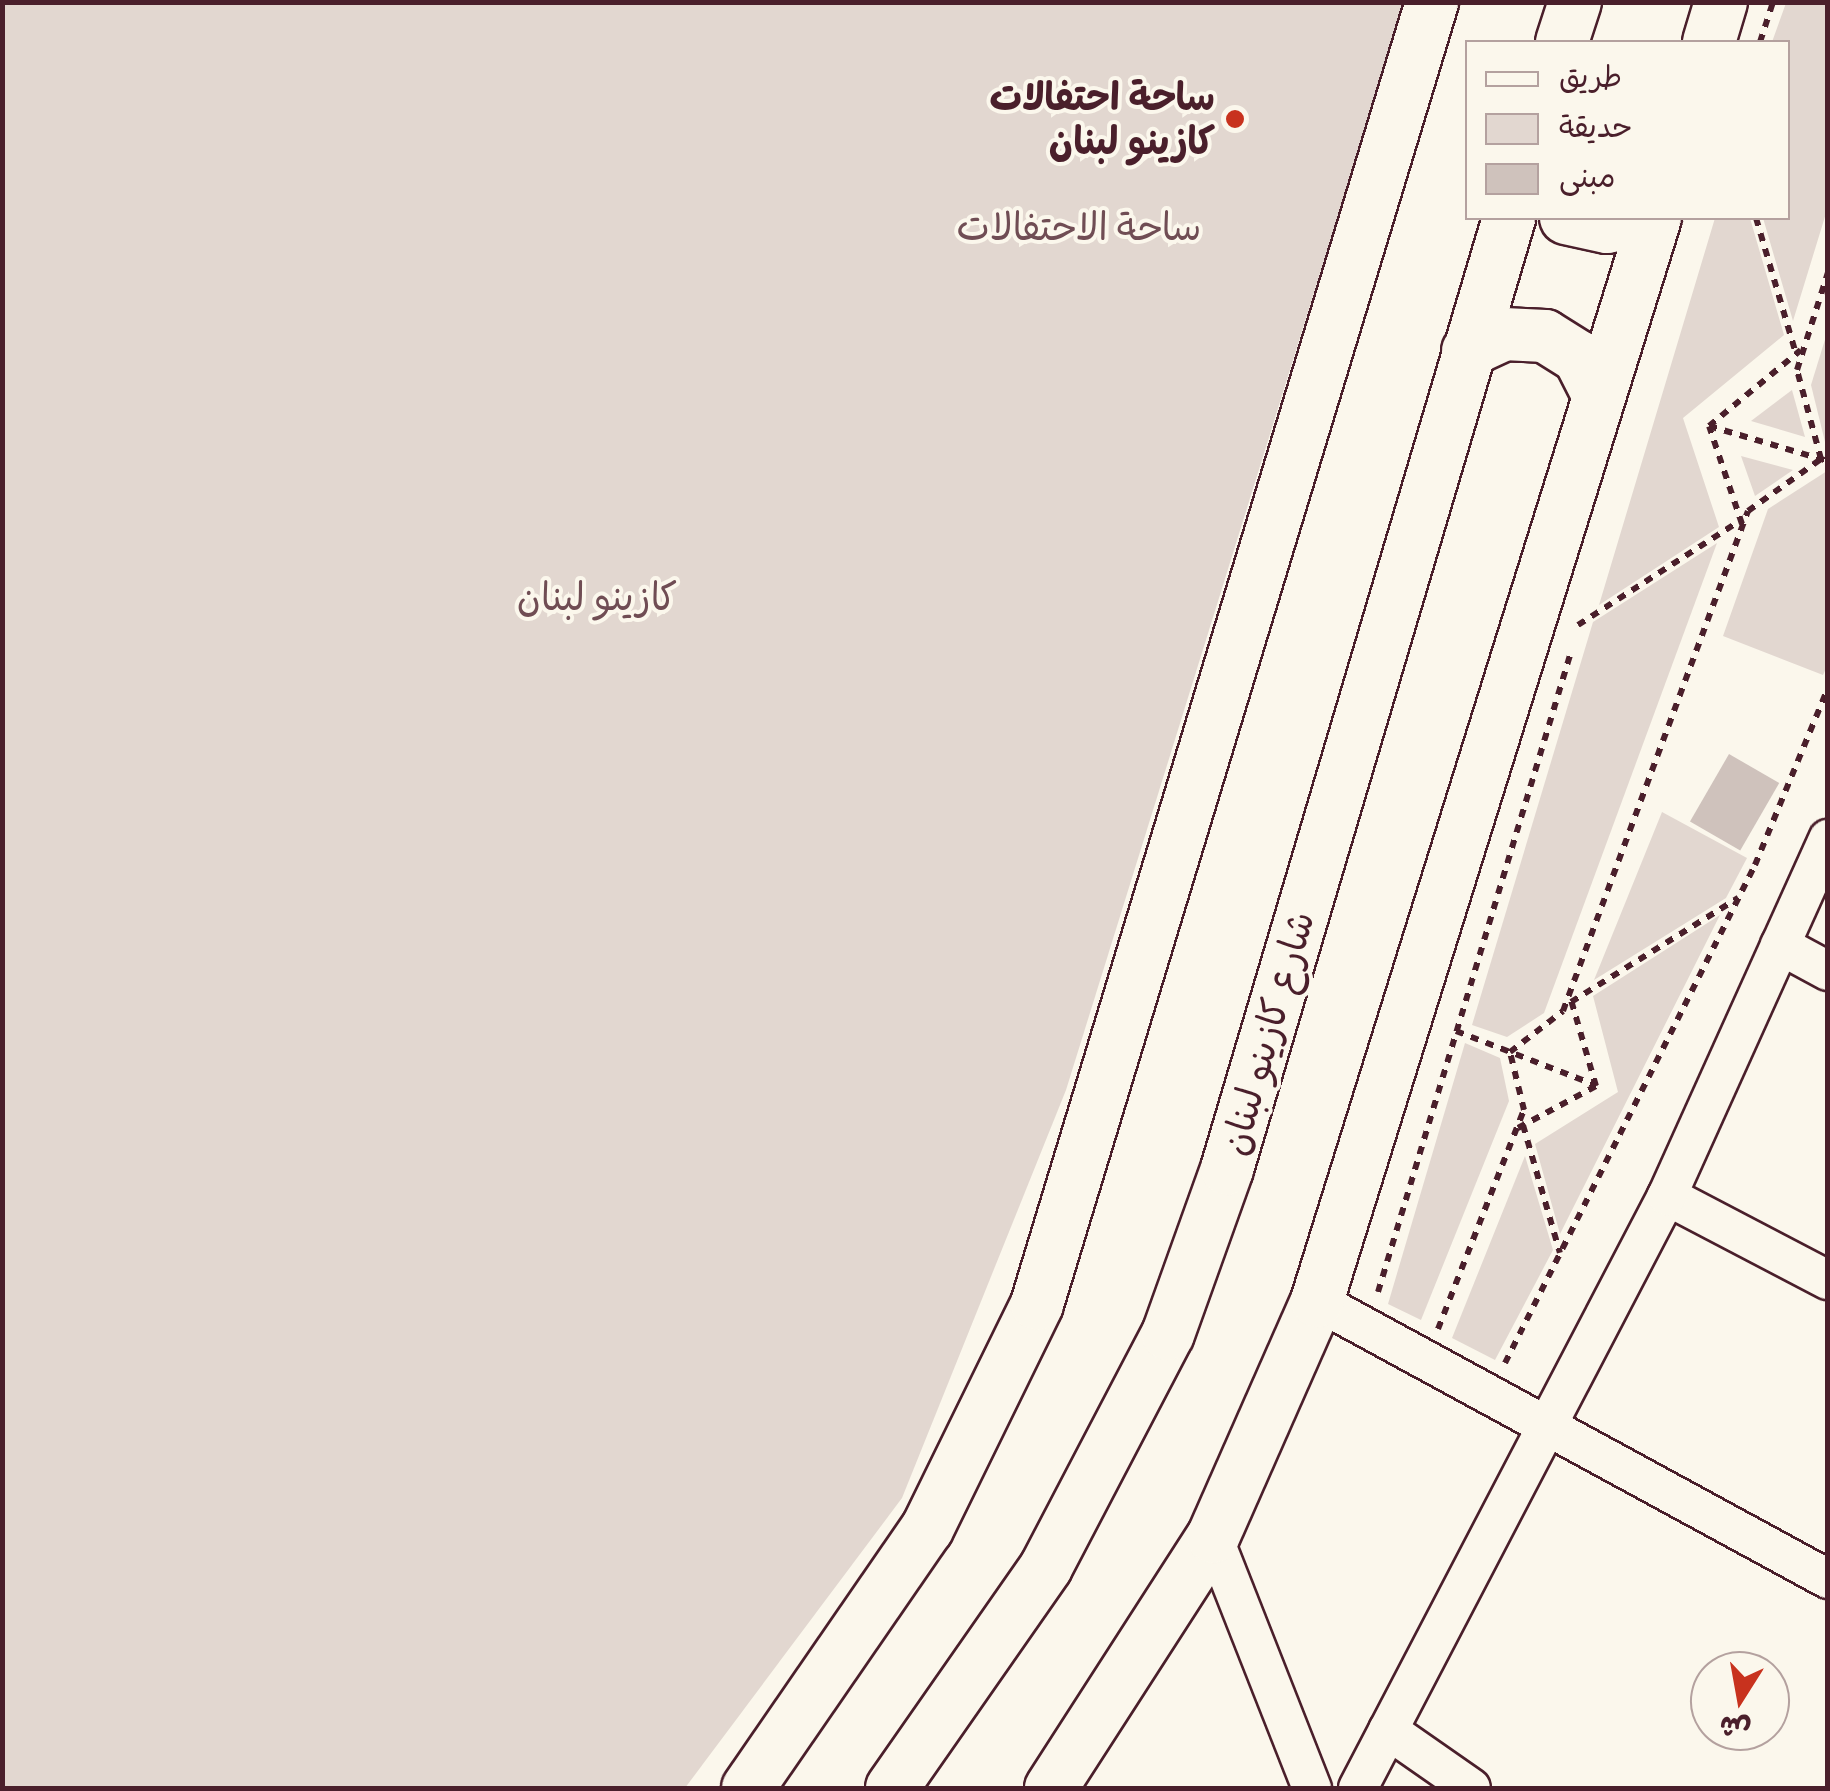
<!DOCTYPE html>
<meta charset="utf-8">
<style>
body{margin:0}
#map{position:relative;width:1830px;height:1791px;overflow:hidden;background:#fbf7ec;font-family:"Patrick Hand","Playpen Sans Arabic",sans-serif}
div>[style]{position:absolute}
.green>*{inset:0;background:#e2d7d0}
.building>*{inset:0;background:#cfc2bc;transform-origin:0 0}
.path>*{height:6px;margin-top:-3px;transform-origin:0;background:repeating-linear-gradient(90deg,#4a1f2b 0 8px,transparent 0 16px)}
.roads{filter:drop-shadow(2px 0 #4a1f2b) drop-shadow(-2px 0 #4a1f2b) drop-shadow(0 2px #4a1f2b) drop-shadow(0 -2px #4a1f2b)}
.street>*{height:38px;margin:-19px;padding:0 19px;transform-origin:19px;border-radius:19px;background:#fbf7ec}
.secondary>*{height:52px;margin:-26px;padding:0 26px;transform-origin:26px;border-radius:26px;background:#fbf7ec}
.dots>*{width:28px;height:28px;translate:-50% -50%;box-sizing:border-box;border:5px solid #fbf7ec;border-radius:50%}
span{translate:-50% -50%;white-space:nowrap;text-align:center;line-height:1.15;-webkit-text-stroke:8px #fbf7ec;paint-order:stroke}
.poi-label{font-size:38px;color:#4a1f2b;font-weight:700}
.right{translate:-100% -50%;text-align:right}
.park-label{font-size:38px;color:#704d54}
.street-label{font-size:38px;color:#4a1f2b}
.frame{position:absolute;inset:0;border:5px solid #4a1f2b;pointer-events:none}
.legend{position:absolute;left:1465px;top:40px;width:325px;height:180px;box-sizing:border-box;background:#fbf7ec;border:2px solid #b4a19f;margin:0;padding:12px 18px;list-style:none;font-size:30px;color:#4a1f2b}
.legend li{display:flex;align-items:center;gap:20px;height:50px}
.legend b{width:50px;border:2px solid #b4a19f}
.north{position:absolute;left:1690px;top:1651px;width:100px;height:100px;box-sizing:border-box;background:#fbf7ec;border:2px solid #b4a19f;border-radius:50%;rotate:191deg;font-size:28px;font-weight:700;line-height:40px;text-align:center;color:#4a1f2b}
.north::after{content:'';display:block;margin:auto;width:35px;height:45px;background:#c8321e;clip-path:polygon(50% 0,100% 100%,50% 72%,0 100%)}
</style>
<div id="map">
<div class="green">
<div style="clip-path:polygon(2px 3px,1404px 3px,1066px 1090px,902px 1498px,685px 1788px,3px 1788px)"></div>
<div style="clip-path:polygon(1786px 3px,1828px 3px,1827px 210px,1793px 321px,1763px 218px,1788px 218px,1788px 42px,1772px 42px)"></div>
<div style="clip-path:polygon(1715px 218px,1750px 218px,1784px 335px,1683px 418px,1719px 527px,1599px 605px)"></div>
<div style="clip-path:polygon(1827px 333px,1827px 450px,1811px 385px)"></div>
<div style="clip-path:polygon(1792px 390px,1805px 437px,1751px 421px)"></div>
<div style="clip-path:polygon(1741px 456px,1793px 470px,1755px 496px)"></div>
<div style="clip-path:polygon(1827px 471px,1828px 664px,1823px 675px,1723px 636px,1768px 509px)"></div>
<div style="clip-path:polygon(1717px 543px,1544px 1013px,1507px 1037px,1472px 1025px,1593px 622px)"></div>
<div style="clip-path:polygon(1662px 812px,1747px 858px,1726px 898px,1594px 980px)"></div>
<div style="clip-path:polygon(1720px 915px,1560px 1234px,1535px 1144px,1618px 1092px,1593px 996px)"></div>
<div style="clip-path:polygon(1465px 1043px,1500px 1058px,1509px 1101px,1421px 1320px,1388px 1304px)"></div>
<div style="clip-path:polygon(1525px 1156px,1553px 1250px,1495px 1360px,1452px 1338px)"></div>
</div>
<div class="building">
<div style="left:1729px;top:754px;width:58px;height:78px;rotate:30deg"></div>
</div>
<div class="path">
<div style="left:1760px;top:42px;width:42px;rotate:-72deg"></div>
<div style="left:1756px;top:218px;width:142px;rotate:73.6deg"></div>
<div style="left:1709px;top:426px;width:124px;rotate:16.4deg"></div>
<div style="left:1742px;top:524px;width:103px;rotate:-108.6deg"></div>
<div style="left:1709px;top:426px;width:119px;rotate:-39.6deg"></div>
<div style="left:1578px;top:625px;width:194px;rotate:-32.8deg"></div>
<div style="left:1571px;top:1002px;width:197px;rotate:-31.9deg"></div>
<div style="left:1456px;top:1031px;width:149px;rotate:21.2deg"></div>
<div style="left:1523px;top:1125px;width:133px;rotate:73.9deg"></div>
<div style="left:1518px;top:1128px;width:89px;rotate:-28.3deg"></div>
<div style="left:1596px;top:1086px;width:90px;rotate:-106.2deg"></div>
<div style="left:1378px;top:1292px;width:668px;rotate:-73.22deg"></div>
<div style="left:1438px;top:1329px;width:235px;rotate:-68.6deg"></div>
<div style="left:1524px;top:1110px;width:60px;rotate:-103.6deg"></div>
<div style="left:1510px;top:1052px;width:67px;rotate:-37.7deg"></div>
<div style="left:1563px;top:1011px;width:533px;rotate:-69.7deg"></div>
<div style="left:1748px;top:511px;width:90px;rotate:-35.5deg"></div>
<div style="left:1821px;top:459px;width:92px;rotate:-105.1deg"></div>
<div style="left:1797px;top:370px;width:103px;rotate:-72.4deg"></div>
<div style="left:1505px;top:1363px;width:557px;rotate:-63.34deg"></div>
<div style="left:1755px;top:865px;width:191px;rotate:-67.6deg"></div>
</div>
<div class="roads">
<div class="street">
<div style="left:1780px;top:945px;width:55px;rotate:28.4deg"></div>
<div style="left:1667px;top:1196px;width:182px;rotate:27.6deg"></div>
<div style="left:1317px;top:1301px;width:582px;rotate:28.55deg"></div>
<div style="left:1213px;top:1537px;width:270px;rotate:68.5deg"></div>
<div style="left:1388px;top:1730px;width:101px;rotate:34.9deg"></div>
<div style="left:1358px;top:1788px;width:668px;rotate:-62.44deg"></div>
<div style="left:1667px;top:1196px;width:392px;rotate:-65.7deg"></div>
</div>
<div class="secondary">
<div style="left:1562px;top:42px;width:42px;rotate:-72deg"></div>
<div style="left:1709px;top:42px;width:42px;rotate:-73.3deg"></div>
<div style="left:1566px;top:218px;width:42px;rotate:12.4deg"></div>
<div style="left:1607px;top:227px;width:38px;rotate:-14deg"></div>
<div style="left:1468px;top:351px;width:40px;rotate:-25deg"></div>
<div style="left:1504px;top:334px;width:41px;rotate:2.8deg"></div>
<div style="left:1545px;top:336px;width:40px;rotate:32deg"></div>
<div style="left:1579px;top:357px;width:39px;rotate:63deg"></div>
<div style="left:748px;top:1788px;width:315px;rotate:-55.4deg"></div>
<div style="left:927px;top:1529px;width:250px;rotate:-63.9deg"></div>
<div style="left:1037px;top:1304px;width:1361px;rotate:-73.12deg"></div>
<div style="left:892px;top:1788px;width:269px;rotate:-55.1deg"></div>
<div style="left:1046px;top:1567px;width:263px;rotate:-62.4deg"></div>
<div style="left:1168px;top:1334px;width:175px;rotate:-70.3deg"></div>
<div style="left:1227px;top:1169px;width:992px;rotate:-73.48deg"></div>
<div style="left:1051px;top:1788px;width:299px;rotate:-57.2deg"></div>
<div style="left:1213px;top:1537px;width:258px;rotate:-66.2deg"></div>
<div style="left:1317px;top:1301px;width:1135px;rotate:-72.67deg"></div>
</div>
</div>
<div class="dots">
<div style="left:1235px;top:119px;background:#c8321e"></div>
</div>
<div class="poi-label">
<span class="right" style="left:1215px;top:119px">ساحة احتفالات<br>كازينو لبنان</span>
</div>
<div class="park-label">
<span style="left:1079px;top:227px">ساحة الاحتفالات</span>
<span style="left:597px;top:597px">كازينو لبنان</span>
</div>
<div class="street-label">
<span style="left:1267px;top:1033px;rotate:-74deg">شارع كازينو لبنان</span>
</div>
<div class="frame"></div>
<ul class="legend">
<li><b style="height:12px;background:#fbf7ec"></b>طريق</li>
<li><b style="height:28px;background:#e2d7d0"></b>حديقة</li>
<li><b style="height:28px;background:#cfc2bc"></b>مبنى</li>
</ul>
<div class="north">ش</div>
</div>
